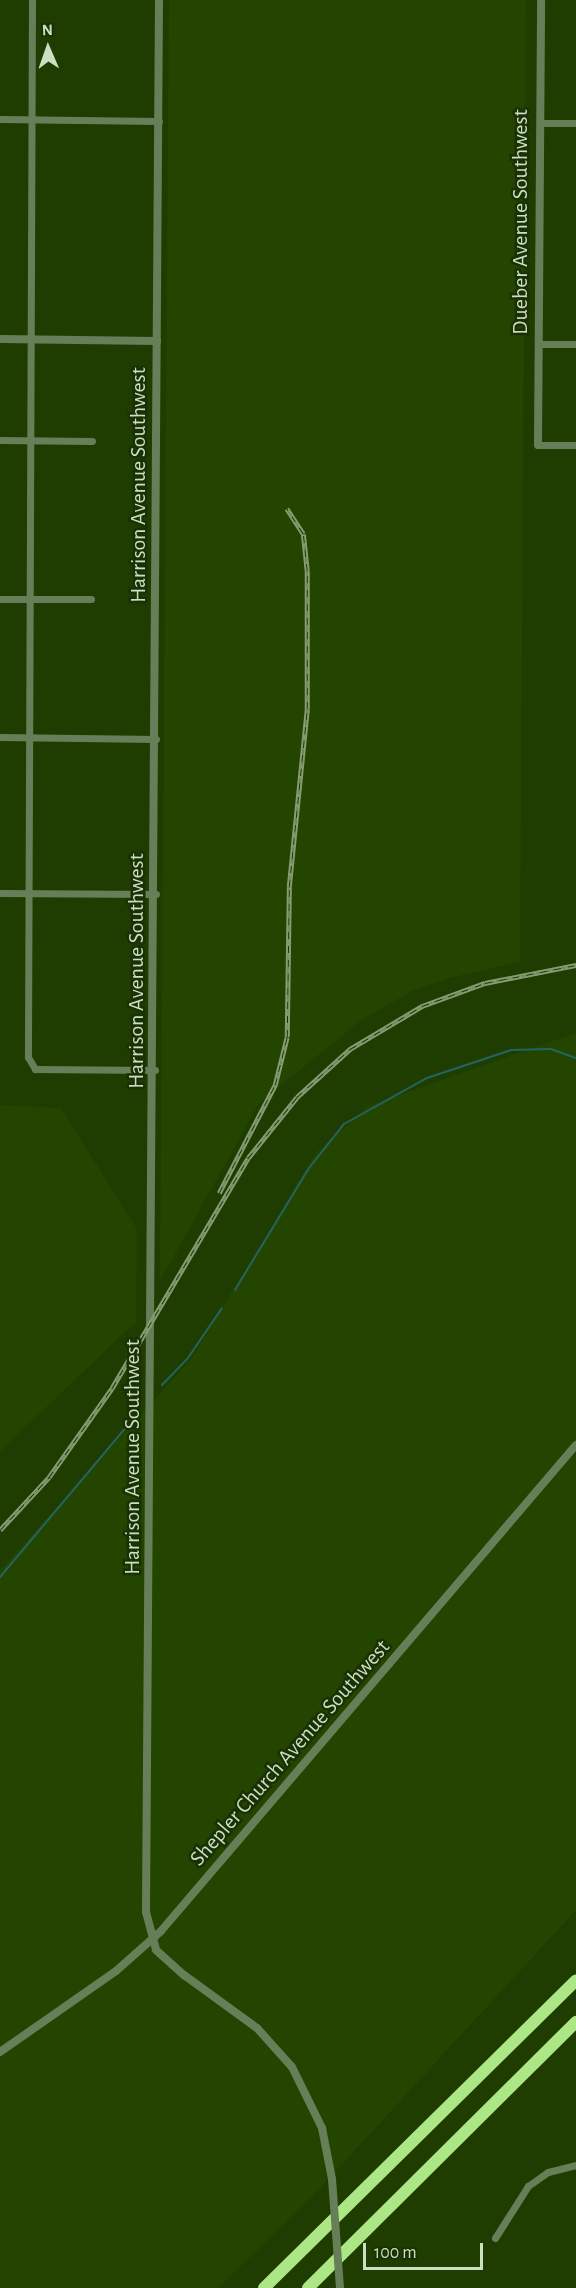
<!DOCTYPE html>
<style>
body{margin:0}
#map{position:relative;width:576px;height:2288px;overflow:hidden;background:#1f3d01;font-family:"Alegreya Sans",sans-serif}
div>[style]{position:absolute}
.built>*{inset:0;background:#244500}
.stream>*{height:2px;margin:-1px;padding:0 1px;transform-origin:1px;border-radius:1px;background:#236463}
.minor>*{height:7px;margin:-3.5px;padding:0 3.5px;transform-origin:3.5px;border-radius:3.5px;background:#677f58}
.tertiary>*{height:8px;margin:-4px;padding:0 4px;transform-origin:4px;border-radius:4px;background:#677f58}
.motorway>*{height:12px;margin:-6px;padding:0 6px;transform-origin:6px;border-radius:6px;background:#ade785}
.rail>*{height:4.5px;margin-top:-2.25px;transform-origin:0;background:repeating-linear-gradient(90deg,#1a3105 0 7px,#869d73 0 14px);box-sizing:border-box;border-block:2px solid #869d73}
.tertiary-bridge>*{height:8px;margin:-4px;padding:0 4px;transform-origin:4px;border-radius:4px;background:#677f58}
span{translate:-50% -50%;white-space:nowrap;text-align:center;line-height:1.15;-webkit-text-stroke:5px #1a3105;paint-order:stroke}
.street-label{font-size:22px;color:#ccdfc1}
.north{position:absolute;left:18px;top:18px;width:60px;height:60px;-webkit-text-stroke:4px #1a3105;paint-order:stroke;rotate:358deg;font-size:16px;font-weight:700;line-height:24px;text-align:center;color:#ccdfc1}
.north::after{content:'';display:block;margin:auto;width:21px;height:27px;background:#ccdfc1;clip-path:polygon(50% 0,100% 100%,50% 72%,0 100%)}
.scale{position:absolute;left:363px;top:2243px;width:120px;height:27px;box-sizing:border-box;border:3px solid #ccdfc1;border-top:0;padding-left:8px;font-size:18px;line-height:21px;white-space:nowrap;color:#ccdfc1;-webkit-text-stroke:4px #1a3105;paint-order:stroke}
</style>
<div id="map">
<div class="built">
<div style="clip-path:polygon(169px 0,526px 0,520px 962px,453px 977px,414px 990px,363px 1019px,259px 1103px,160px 1281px)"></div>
<div style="clip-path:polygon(576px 1033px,576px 1910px,310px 2199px,218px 2288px,0 2288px,0 1570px,192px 1358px,316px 1153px,368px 1106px)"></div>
<div style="clip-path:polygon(0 1105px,61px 1108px,137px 1229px,136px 1322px,0 1451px)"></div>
</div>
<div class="stream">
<div style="left:235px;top:1290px;width:143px;rotate:-58.8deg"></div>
<div style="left:309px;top:1168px;width:56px;rotate:-51.5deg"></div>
<div style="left:344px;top:1124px;width:95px;rotate:-29deg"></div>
<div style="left:427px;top:1078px;width:89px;rotate:-18.4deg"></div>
<div style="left:511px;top:1050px;width:40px;rotate:-1.4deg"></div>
<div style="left:551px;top:1049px;width:27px;rotate:20deg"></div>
<div style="left:162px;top:1385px;width:37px;rotate:-46deg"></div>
<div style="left:188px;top:1358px;width:60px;rotate:-55.8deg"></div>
<div style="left:0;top:1577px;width:217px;rotate:-49.9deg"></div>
</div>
<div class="minor">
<div style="left:32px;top:0;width:1057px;rotate:90.22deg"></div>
<div style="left:28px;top:1057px;width:14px;rotate:60deg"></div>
<div style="left:35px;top:1069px;width:120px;rotate:0.5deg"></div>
<div style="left:0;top:119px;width:159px;rotate:0.7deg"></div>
<div style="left:540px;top:123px;width:36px"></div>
<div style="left:539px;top:344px;width:37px"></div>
<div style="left:0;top:440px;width:92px;rotate:0.6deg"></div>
<div style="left:538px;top:445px;width:38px"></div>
<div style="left:0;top:599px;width:91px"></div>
<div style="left:0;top:737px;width:156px;rotate:0.7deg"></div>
<div style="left:0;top:893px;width:156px;rotate:0.4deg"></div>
<div style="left:495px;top:2238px;width:62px;rotate:-57.6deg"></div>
<div style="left:528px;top:2186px;width:24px;rotate:-35deg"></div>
<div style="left:548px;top:2172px;width:29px;rotate:-14deg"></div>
</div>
<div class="tertiary">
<div style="left:159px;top:0;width:1912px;rotate:90.39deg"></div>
<div style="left:146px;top:1912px;width:39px;rotate:75deg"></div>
<div style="left:156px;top:1950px;width:38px;rotate:42deg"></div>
<div style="left:184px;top:1975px;width:90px;rotate:36deg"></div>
<div style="left:257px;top:2028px;width:52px;rotate:48.1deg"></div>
<div style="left:292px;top:2067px;width:68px;rotate:63.8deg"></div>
<div style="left:322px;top:2128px;width:52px;rotate:78.9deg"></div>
<div style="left:0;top:339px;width:157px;rotate:0.7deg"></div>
<div style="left:538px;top:445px;width:445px;rotate:-89.6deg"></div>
<div style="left:0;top:2052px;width:141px;rotate:-34.9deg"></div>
<div style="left:116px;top:1971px;width:60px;rotate:-41.6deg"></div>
<div style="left:161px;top:1931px;width:639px;rotate:-49.51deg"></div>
</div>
<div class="motorway">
<div style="left:264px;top:2288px;width:438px;rotate:-44.6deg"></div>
<div style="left:308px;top:2288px;width:378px;rotate:-44.8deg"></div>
</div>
<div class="rail">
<div style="left:219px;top:1193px;width:122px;rotate:-62.6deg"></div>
<div style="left:275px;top:1085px;width:49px;rotate:-76deg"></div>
<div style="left:287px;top:1037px;width:150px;rotate:-89.2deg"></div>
<div style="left:289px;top:887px;width:179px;rotate:-84.2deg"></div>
<div style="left:307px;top:709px;width:138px;rotate:-90deg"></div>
<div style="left:307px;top:571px;width:37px;rotate:-96deg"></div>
<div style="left:303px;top:534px;width:30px;rotate:-123deg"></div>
<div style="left:0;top:1530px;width:72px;rotate:-47.2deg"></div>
<div style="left:49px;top:1477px;width:109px;rotate:-54.7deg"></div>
<div style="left:112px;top:1388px;width:267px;rotate:-59.4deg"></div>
<div style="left:248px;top:1158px;width:78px;rotate:-51.2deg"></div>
<div style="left:297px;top:1097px;width:72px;rotate:-42.2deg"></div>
<div style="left:350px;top:1049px;width:84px;rotate:-30.8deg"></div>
<div style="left:422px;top:1006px;width:67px;rotate:-20.1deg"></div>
<div style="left:485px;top:983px;width:93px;rotate:-11.2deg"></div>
</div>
<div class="tertiary-bridge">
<div style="left:332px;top:2179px;width:109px;rotate:85.8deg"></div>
</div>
<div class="street-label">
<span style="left:521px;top:222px;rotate:-90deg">Dueber Avenue Southwest</span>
<span style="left:139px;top:485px;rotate:-90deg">Harrison Avenue Southwest</span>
<span style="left:137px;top:971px;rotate:-90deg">Harrison Avenue Southwest</span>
<span style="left:133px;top:1457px;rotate:-90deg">Harrison Avenue Southwest</span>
<span style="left:290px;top:1753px;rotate:-49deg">Shepler Church Avenue Southwest</span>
</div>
<div class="north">N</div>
<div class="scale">100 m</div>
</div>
